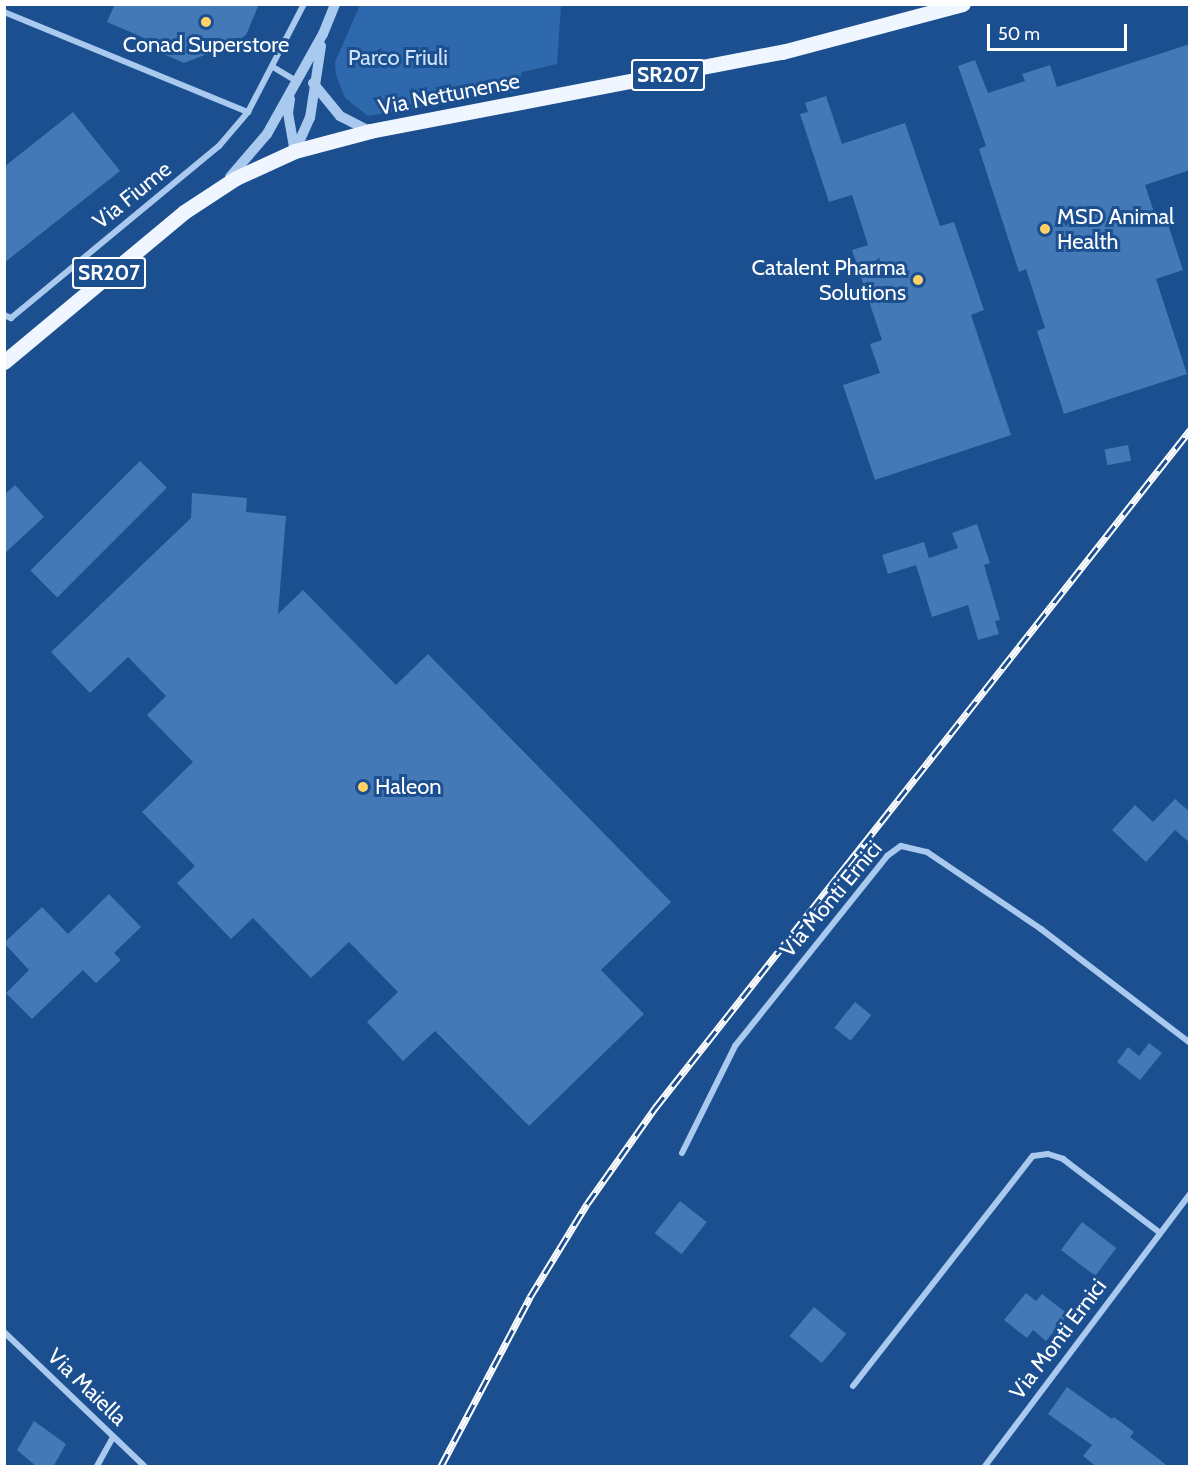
<!DOCTYPE html>
<style>
body{margin:0}
#map{position:relative;width:1194px;height:1471px;overflow:hidden;background:#1b4f8f;font-family:Cabin,sans-serif}
div>[style]{position:absolute}
.green>*{inset:0;background:#2e69ad}
.building>*{inset:0;background:#4478b7;transform-origin:0 0}
.minor>*{height:6px;margin:-3px;padding:0 3px;transform-origin:3px;border-radius:3px;background:#a9c9ee}
.tertiary>*{height:10px;margin:-5px;padding:0 5px;transform-origin:5px;border-radius:5px;background:#a9c9ee}
.primary>*{height:15px;margin:-7.5px;padding:0 7.5px;transform-origin:7.5px;border-radius:7.5px;background:#f0f6ff}
.rail>*{height:7px;margin-top:-3.5px;transform-origin:0;background:repeating-linear-gradient(90deg,#1b4f8f 0 14px,#fff 0 28px);box-sizing:border-box;border-block:2px solid #fff}
.dots>*{width:16px;height:16px;translate:-50% -50%;box-sizing:border-box;border:3px solid #1b4f8f;border-radius:50%}
span{translate:-50% -50%;white-space:nowrap;text-align:center;line-height:1.15;-webkit-text-stroke:6px #1b4f8f;paint-order:stroke}
.shield-label span{padding:2px 4px;background:#1b4f8f;border:2px solid;border-radius:4px;-webkit-text-stroke-width:0}
.shield-label{font-size:21px;color:#fff;font-weight:700}
.poi-label{font-size:22px;color:#fff}
.left{translate:0 -50%;text-align:left}
.right{translate:-100% -50%;text-align:right}
.park-label{font-size:22px;color:#cfe3fa}
.street-label{font-size:22px;color:#fff}
.frame{position:absolute;inset:0;border:6px solid #fff;pointer-events:none}
.scale{position:absolute;left:987px;top:24px;width:140px;height:27px;box-sizing:border-box;border:3px solid #fff;border-top:0;padding-left:8px;font-size:18px;line-height:21px;white-space:nowrap;color:#fff;-webkit-text-stroke:4px #1b4f8f;paint-order:stroke}
</style>
<div id="map">
<div class="green">
<div style="clip-path:polygon(360px 5px,561px 5px,557px 64px,522px 72px,515px 92px,368px 116px,345px 98px,336px 75px,335px 62px)"></div>
</div>
<div class="building">
<div style="clip-path:polygon(115px 4px,259px 4px,244px 40px,184px 63px,141px 44px,144px 38px,107px 22px)"></div>
<div style="clip-path:polygon(1190px 44px,1190px 170px,1145px 185px,1155px 215px,1164px 212px,1183px 270px,1156px 279px,1187px 374px,1064px 414px,1037px 331px,1045px 328px,1026px 269px,1019px 272px,979px 149px,986px 146px,958px 66px,975px 60px,988px 93px,1025px 81px,1022px 74px,1050px 65px,1057px 87px)"></div>
<div style="clip-path:polygon(826px 96px,842px 144px,905px 123px,940px 226px,954px 222px,984px 310px,971px 315px,1011px 435px,875px 480px,843px 385px,880px 373px,870px 344px,882px 340px,852px 250px,868px 245px,852px 195px,829px 202px,800px 114px,808px 112px,805px 103px)"></div>
<div style="clip-path:polygon(73px 112px,120px 171px,4px 263px,4px 167px)"></div>
<div style="left:1128px;top:445px;width:16px;height:24px;rotate:79deg"></div>
<div style="left:140px;top:461px;width:38px;height:155px;rotate:45deg"></div>
<div style="clip-path:polygon(15px 485px,44px 517px,4px 554px,4px 495px)"></div>
<div style="clip-path:polygon(192px 493px,247px 498px,246px 512px,286px 516px,278px 614px,303px 590px,396px 685px,428px 654px,671px 902px,601px 970px,644px 1014px,529px 1126px,435px 1031px,403px 1061px,367px 1022px,398px 992px,349px 942px,311px 978px,253px 918px,231px 939px,177px 883px,195px 866px,142px 812px,193px 762px,147px 715px,166px 696px,128px 657px,90px 693px,51px 652px,191px 518px)"></div>
<div style="clip-path:polygon(977px 524px,990px 563px,984px 565px,1000px 620px,995px 621px,999px 634px,978px 640px,968px 605px,932px 617px,916px 565px,888px 574px,882px 555px,924px 542px,929px 558px,958px 548px,952px 533px)"></div>
<div style="clip-path:polygon(1175px 799px,1190px 812px,1190px 843px,1175px 830px,1146px 862px,1112px 830px,1135px 805px,1153px 822px)"></div>
<div style="clip-path:polygon(109px 894px,141px 927px,114px 953px,121px 960px,96px 983px,83px 970px,32px 1019px,6px 993px,29px 970px,4px 943px,42px 907px,68px 934px)"></div>
<div style="left:855px;top:1002px;width:21px;height:33px;rotate:39deg"></div>
<div style="clip-path:polygon(1149px 1043px,1162px 1053px,1140px 1080px,1117px 1062px,1128px 1047px,1139px 1056px)"></div>
<div style="left:680px;top:1201px;width:34px;height:41px;rotate:38deg"></div>
<div style="left:1082px;top:1222px;width:43px;height:35px;rotate:37deg"></div>
<div style="clip-path:polygon(1026px 1293px,1036px 1301px,1042px 1294px,1068px 1314px,1046px 1341px,1033px 1330px,1027px 1338px,1004px 1320px)"></div>
<div style="left:814px;top:1307px;width:42px;height:38px;rotate:40deg"></div>
<div style="clip-path:polygon(1067px 1387px,1112px 1419px,1114px 1417px,1134px 1432px,1130px 1437px,1169px 1467px,1097px 1467px,1083px 1456px,1092px 1445px,1048px 1414px)"></div>
<div style="clip-path:polygon(34px 1421px,66px 1444px,53px 1467px,37px 1467px,17px 1450px)"></div>
</div>
<div class="minor">
<div style="left:4px;top:12px;width:264px;rotate:22.3deg"></div>
<div style="left:248px;top:112px;width:122px;rotate:-62.6deg"></div>
<div style="left:273px;top:67px;width:29px;rotate:31deg"></div>
<div style="left:4px;top:315px;width:8px;rotate:23deg"></div>
<div style="left:11px;top:318px;width:270px;rotate:-39.6deg"></div>
<div style="left:219px;top:146px;width:45px;rotate:-49.5deg"></div>
<div style="left:682px;top:1153px;width:119px;rotate:-63.6deg"></div>
<div style="left:735px;top:1046px;width:243px;rotate:-51.3deg"></div>
<div style="left:887px;top:856px;width:17px;rotate:-36deg"></div>
<div style="left:901px;top:846px;width:27px;rotate:13deg"></div>
<div style="left:927px;top:852px;width:138px;rotate:34deg"></div>
<div style="left:1041px;top:929px;width:188px;rotate:37.4deg"></div>
<div style="left:4px;top:1332px;width:194px;rotate:43.7deg"></div>
<div style="left:853px;top:1386px;width:292px;rotate:-52deg"></div>
<div style="left:1033px;top:1156px;width:15px;rotate:-8deg"></div>
<div style="left:1048px;top:1154px;width:16px;rotate:18deg"></div>
<div style="left:1063px;top:1159px;width:122px;rotate:37.3deg"></div>
<div style="left:97px;top:1466px;width:33px;rotate:-61deg"></div>
<div style="left:985px;top:1466px;width:341px;rotate:-53deg"></div>
</div>
<div class="tertiary">
<div style="left:313px;top:83px;width:43px;rotate:50.7deg"></div>
<div style="left:340px;top:116px;width:34px;rotate:27deg"></div>
<div style="left:290px;top:99px;width:14px;rotate:98deg"></div>
<div style="left:288px;top:113px;width:39px;rotate:80deg"></div>
<div style="left:295px;top:151px;width:36px;rotate:-66deg"></div>
<div style="left:310px;top:118px;width:73px;rotate:-81.3deg"></div>
<div style="left:230px;top:177px;width:57px;rotate:-49.3deg"></div>
<div style="left:267px;top:134px;width:115px;rotate:-60.8deg"></div>
<div style="left:323px;top:34px;width:32px;rotate:-68deg"></div>
</div>
<div class="primary">
<div style="left:4px;top:362px;width:234px;rotate:-39.8deg"></div>
<div style="left:184px;top:212px;width:62px;rotate:-33.2deg"></div>
<div style="left:236px;top:178px;width:65px;rotate:-24.6deg"></div>
<div style="left:295px;top:151px;width:78px;rotate:-14.9deg"></div>
<div style="left:370px;top:131px;width:420px;rotate:-10.9deg"></div>
<div style="left:782px;top:52px;width:187px;rotate:-14.9deg"></div>
</div>
<div class="rail">
<div style="left:441px;top:1466px;width:191px;rotate:-62.2deg"></div>
<div style="left:530px;top:1297px;width:109px;rotate:-58.5deg"></div>
<div style="left:587px;top:1204px;width:118px;rotate:-54.7deg"></div>
<div style="left:655px;top:1108px;width:864px;rotate:-51.72deg"></div>
</div>
<div class="dots">
<div style="left:206px;top:22px;background:#ffd166"></div>
<div style="left:1045px;top:229px;background:#ffd166"></div>
<div style="left:918px;top:280px;background:#ffd166"></div>
<div style="left:363px;top:787px;background:#ffd166"></div>
</div>
<div class="shield-label">
<span style="left:668px;top:75px">SR207</span>
<span style="left:109px;top:273px">SR207</span>
</div>
<div class="poi-label">
<span style="left:206px;top:45px">Conad Superstore</span>
<span class="left" style="left:1057px;top:229px">MSD Animal<br>Health</span>
<span class="right" style="left:906px;top:280px">Catalent Pharma<br>Solutions</span>
<span class="left" style="left:375px;top:787px">Haleon</span>
</div>
<div class="park-label">
<span style="left:398px;top:58px">Parco Friuli</span>
</div>
<div class="street-label">
<span style="left:449px;top:94px;rotate:-11deg">Via Nettunense</span>
<span style="left:132px;top:195px;rotate:-39deg">Via Fiume</span>
<span style="left:831px;top:899px;rotate:-50deg">Via Monti Ernici</span>
<span style="left:1058px;top:1339px;rotate:-53deg">Via Monti Ernici</span>
<span style="left:87px;top:1387px;rotate:44deg">Via Maiella</span>
</div>
<div class="frame"></div>
<div class="scale">50 m</div>
</div>
